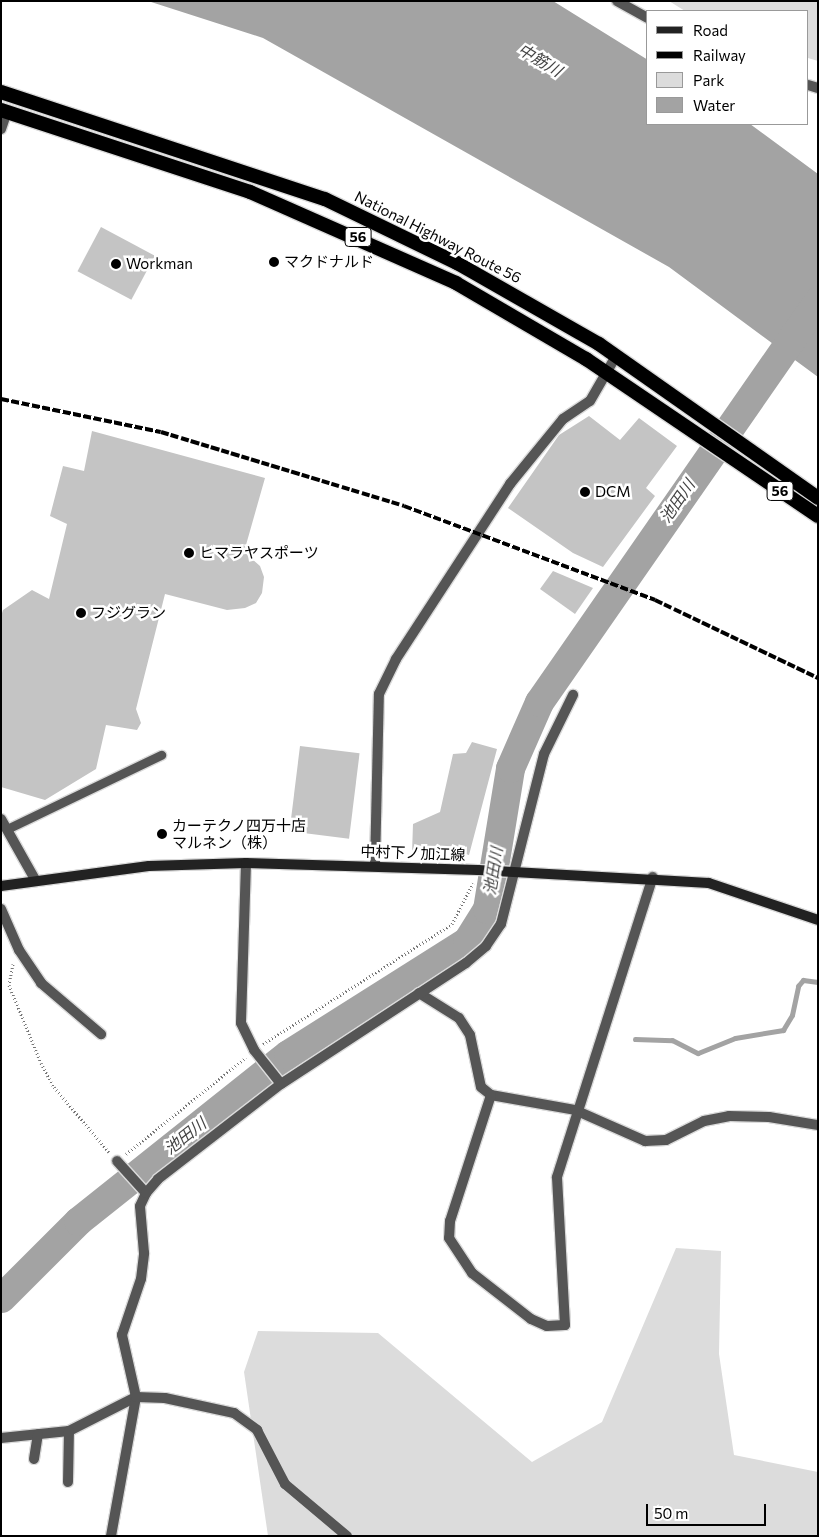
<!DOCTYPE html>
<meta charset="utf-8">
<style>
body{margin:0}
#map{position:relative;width:819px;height:1537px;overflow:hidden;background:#fff;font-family:Commissioner,"Noto Sans JP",sans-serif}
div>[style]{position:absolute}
.green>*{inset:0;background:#dcdcdc}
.water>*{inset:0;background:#a3a3a3}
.stream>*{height:5px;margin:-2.5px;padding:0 2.5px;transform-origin:2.5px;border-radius:2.5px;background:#a3a3a3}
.river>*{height:29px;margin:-14.5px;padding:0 14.5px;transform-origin:14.5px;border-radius:14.5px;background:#a3a3a3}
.building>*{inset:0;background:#c4c4c4;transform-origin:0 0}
.path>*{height:3px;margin-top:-1.5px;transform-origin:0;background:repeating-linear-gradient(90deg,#777 0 1px,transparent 0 3.5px)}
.roads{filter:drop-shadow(1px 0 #dbdbdb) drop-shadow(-1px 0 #dbdbdb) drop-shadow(0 1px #dbdbdb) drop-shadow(0 -1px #dbdbdb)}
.service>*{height:9px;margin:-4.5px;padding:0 4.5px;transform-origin:4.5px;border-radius:4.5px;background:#555}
.minor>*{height:10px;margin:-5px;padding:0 5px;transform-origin:5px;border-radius:5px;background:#555}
.tertiary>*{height:10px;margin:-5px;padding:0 5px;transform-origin:5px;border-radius:5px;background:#555}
.secondary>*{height:10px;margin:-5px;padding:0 5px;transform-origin:5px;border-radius:5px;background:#222}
.trunk>*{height:14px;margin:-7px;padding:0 7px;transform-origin:7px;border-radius:7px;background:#000}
.rail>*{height:4px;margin-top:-2px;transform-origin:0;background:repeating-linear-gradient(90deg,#000 0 8px,transparent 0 10.5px)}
.dots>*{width:14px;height:14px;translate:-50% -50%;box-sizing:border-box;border:2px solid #fff;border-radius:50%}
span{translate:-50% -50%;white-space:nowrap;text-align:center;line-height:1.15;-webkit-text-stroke:5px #fff;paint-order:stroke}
.shield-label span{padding:1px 4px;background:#fff;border:1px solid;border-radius:4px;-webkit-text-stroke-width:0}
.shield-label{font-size:14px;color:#000;font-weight:700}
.street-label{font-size:15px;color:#000}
.poi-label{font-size:15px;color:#000}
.left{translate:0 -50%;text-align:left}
.water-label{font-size:16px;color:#444;font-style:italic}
.frame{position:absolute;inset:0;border:2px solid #000;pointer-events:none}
.legend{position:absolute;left:646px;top:10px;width:162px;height:115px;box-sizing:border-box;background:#fff;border:1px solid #999;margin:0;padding:6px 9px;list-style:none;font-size:15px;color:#000}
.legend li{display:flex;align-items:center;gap:10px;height:25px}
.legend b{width:25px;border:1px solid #999}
.scale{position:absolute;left:646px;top:1504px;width:120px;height:22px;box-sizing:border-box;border:2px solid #000;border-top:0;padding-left:6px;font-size:15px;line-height:18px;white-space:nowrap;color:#000;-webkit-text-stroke:4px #fff;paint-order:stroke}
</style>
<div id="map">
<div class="green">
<div style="clip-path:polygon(669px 1px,818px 1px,818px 61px,808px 58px,808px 11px,685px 11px)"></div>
<div style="clip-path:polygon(676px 1248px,721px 1251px,719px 1354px,734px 1455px,818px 1472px,818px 1536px,268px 1536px,244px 1372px,258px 1331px,378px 1333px,532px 1462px,602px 1422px)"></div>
</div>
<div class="water">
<div style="clip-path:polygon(148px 1px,553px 1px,648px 60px,648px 124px,750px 124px,818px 174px,818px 377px,669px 267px,263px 38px)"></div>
</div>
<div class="stream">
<div style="left:635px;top:1039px;width:37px;rotate:2deg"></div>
<div style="left:672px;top:1040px;width:29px;rotate:27deg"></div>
<div style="left:698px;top:1053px;width:40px;rotate:-22deg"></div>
<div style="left:735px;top:1038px;width:49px;rotate:-9.5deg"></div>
<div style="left:783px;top:1030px;width:17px;rotate:-59deg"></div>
<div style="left:792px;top:1015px;width:30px;rotate:-78deg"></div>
<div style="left:798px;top:986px;width:8px;rotate:-50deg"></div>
<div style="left:803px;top:980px;width:15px;rotate:8deg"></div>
</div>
<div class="river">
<div style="left:1px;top:1298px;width:109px;rotate:-45deg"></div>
<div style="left:78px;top:1221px;width:268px;rotate:-38.5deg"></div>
<div style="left:288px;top:1054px;width:212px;rotate:-32.3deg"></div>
<div style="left:467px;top:941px;width:38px;rotate:-58deg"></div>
<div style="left:487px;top:909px;width:143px;rotate:-80.7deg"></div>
<div style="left:510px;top:768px;width:72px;rotate:-66.3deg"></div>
<div style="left:539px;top:702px;width:489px;rotate:-55.2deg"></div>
</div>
<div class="building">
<div style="left:101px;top:227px;width:61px;height:50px;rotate:28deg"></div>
<div style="clip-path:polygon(589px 416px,620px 440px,639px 418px,677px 446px,646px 488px,655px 496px,603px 567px,573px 553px,508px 508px,559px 435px)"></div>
<div style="clip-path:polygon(92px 431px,265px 478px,244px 552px,260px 566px,264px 577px,262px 593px,256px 603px,245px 608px,227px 610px,165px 594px,136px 709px,141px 723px,137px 730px,106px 725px,96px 769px,45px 800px,1px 787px,1px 616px,3px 610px,32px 590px,49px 599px,67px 524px,50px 516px,63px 466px,84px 471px)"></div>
<div style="clip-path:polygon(553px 571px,593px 588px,575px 614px,540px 589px)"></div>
<div style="clip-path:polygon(472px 742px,497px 749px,469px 855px,438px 848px,412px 853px,413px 824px,440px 812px,453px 754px,466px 753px)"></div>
<div style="left:300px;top:746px;width:60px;height:86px;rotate:7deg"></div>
</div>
<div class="path">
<div style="left:13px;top:964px;width:21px;rotate:101deg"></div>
<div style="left:9px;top:985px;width:84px;rotate:67.7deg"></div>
<div style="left:41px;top:1063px;width:27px;rotate:62deg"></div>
<div style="left:54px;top:1087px;width:85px;rotate:49.8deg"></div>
<div style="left:263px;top:1044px;width:224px;rotate:-32.4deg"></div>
<div style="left:452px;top:924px;width:46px;rotate:-62.9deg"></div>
<div style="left:126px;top:1154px;width:154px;rotate:-38.9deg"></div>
</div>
<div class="roads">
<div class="service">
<div style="left:9px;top:828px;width:169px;rotate:-25.7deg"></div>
</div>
<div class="minor">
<div style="left:617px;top:1px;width:35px;rotate:29deg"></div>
<div style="left:808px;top:85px;width:10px;rotate:17deg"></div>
<div style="left:1px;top:129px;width:18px;rotate:-71deg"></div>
<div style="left:1px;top:819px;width:71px;rotate:60.6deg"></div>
<div style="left:246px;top:863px;width:160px;rotate:91.8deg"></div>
<div style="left:241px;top:1023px;width:30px;rotate:64deg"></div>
<div style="left:254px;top:1050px;width:43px;rotate:51.5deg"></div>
<div style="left:1px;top:909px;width:45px;rotate:66.3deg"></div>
<div style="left:19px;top:950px;width:40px;rotate:56deg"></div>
<div style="left:41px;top:983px;width:79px;rotate:40.4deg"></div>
<div style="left:419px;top:993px;width:47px;rotate:32deg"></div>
<div style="left:459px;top:1018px;width:20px;rotate:57deg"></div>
<div style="left:470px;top:1035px;width:53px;rotate:78.1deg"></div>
<div style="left:481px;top:1087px;width:13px;rotate:39deg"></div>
<div style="left:491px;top:1095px;width:85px;rotate:10.1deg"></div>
<div style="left:575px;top:1110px;width:77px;rotate:23.9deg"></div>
<div style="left:645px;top:1141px;width:21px;rotate:-3deg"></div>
<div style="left:666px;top:1140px;width:42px;rotate:-26.6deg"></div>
<div style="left:704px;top:1121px;width:25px;rotate:-11deg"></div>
<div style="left:729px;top:1116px;width:40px;rotate:1.4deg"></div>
<div style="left:769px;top:1117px;width:50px;rotate:9.3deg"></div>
<div style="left:491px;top:1095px;width:133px;rotate:108deg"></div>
<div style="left:450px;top:1221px;width:17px;rotate:93deg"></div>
<div style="left:449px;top:1238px;width:42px;rotate:56.7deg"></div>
<div style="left:472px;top:1273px;width:75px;rotate:37.9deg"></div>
<div style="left:531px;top:1319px;width:17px;rotate:24deg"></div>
<div style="left:547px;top:1326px;width:18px;rotate:-3deg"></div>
<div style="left:565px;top:1325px;width:148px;rotate:-93.1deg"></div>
<div style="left:557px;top:1177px;width:315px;rotate:-72.3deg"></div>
<div style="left:117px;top:1161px;width:43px;rotate:47.8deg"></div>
<div style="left:1px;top:1438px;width:68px;rotate:-5.9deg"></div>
<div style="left:69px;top:1431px;width:75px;rotate:-26.9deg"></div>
<div style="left:136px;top:1397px;width:29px;rotate:2deg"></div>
<div style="left:165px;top:1398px;width:71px;rotate:12.3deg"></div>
<div style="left:234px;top:1413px;width:29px;rotate:36deg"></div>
<div style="left:257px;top:1430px;width:61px;rotate:62.6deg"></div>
<div style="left:285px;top:1484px;width:81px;rotate:40deg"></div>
<div style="left:34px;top:1459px;width:25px;rotate:-81deg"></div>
<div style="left:68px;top:1482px;width:51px;rotate:-88.9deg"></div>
<div style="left:111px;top:1536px;width:141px;rotate:-79.8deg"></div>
<div style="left:136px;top:1397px;width:64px;rotate:-102.7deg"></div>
<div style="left:122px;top:1335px;width:59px;rotate:-71.3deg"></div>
<div style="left:141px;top:1279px;width:26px;rotate:-83deg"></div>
<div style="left:144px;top:1253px;width:47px;rotate:-94.9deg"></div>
<div style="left:140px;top:1206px;width:14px;rotate:-65deg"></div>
<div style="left:146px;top:1193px;width:18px;rotate:-49deg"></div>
<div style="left:158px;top:1179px;width:155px;rotate:-37.7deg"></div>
<div style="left:281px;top:1084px;width:221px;rotate:-33.2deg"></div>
<div style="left:466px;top:963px;width:26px;rotate:-40deg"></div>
<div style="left:486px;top:946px;width:27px;rotate:-56deg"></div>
<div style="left:501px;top:924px;width:175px;rotate:-75.8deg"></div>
<div style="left:544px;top:754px;width:66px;rotate:-63.8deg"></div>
</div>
<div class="tertiary">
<div style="left:375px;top:866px;width:172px;rotate:-88.7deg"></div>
<div style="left:379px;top:694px;width:39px;rotate:-64deg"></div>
<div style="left:396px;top:659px;width:209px;rotate:-56.9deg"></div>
<div style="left:510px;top:484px;width:84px;rotate:-50.8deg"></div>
<div style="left:563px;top:419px;width:32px;rotate:-34deg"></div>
<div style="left:590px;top:401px;width:52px;rotate:-60deg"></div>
</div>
<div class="secondary">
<div style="left:1px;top:886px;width:149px;rotate:-7.7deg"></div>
<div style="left:149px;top:866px;width:97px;rotate:-1.8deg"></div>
<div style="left:246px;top:863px;width:232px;rotate:1.7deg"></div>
<div style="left:478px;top:870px;width:231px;rotate:3.2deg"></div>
<div style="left:709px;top:883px;width:115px;rotate:18.7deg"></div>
</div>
<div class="trunk">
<div style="left:1px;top:92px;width:341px;rotate:18.3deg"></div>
<div style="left:325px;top:199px;width:147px;rotate:25.9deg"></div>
<div style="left:457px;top:263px;width:163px;rotate:29.7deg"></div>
<div style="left:599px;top:344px;width:268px;rotate:35.1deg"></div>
<div style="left:1px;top:110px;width:262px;rotate:18.2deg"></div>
<div style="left:250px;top:192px;width:225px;rotate:23.8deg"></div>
<div style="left:456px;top:283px;width:151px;rotate:30.3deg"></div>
<div style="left:586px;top:359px;width:280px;rotate:34.1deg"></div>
</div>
</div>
<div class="rail">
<div style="left:1px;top:399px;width:163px;rotate:11.7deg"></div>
<div style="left:161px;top:432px;width:254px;rotate:16.9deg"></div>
<div style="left:404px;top:506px;width:268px;rotate:20.5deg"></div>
<div style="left:655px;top:600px;width:181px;rotate:25.6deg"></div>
</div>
<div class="dots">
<div style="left:274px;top:262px;background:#000"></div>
<div style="left:116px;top:264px;background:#000"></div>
<div style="left:585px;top:492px;background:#000"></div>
<div style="left:189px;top:553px;background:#000"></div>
<div style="left:81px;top:613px;background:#000"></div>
<div style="left:162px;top:834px;background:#000"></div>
</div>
<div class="shield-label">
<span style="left:358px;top:237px">56</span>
<span style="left:780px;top:491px">56</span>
</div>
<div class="street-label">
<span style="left:438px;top:237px;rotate:27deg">National Highway Route 56</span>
<span style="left:413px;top:853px;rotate:2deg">中村下ノ加江線</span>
</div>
<div class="poi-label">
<span class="left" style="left:284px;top:262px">マクドナルド</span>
<span class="left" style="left:126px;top:264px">Workman</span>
<span class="left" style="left:595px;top:492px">DCM</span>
<span class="left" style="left:199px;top:553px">ヒマラヤスポーツ</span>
<span class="left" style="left:91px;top:613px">フジグラン</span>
<span class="left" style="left:172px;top:834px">カーテクノ四万十店<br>マルネン（株）</span>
</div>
<div class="water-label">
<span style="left:540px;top:60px;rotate:31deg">中筋川</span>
<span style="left:677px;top:501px;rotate:-55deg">池田川</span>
<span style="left:493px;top:871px;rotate:-81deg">池田川</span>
<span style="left:185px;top:1136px;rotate:-38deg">池田川</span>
</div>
<div class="frame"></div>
<ul class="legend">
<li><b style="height:6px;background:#222"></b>Road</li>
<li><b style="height:6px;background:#000"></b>Railway</li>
<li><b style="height:14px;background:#dcdcdc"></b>Park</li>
<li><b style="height:14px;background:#a3a3a3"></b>Water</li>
</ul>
<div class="scale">50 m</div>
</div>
